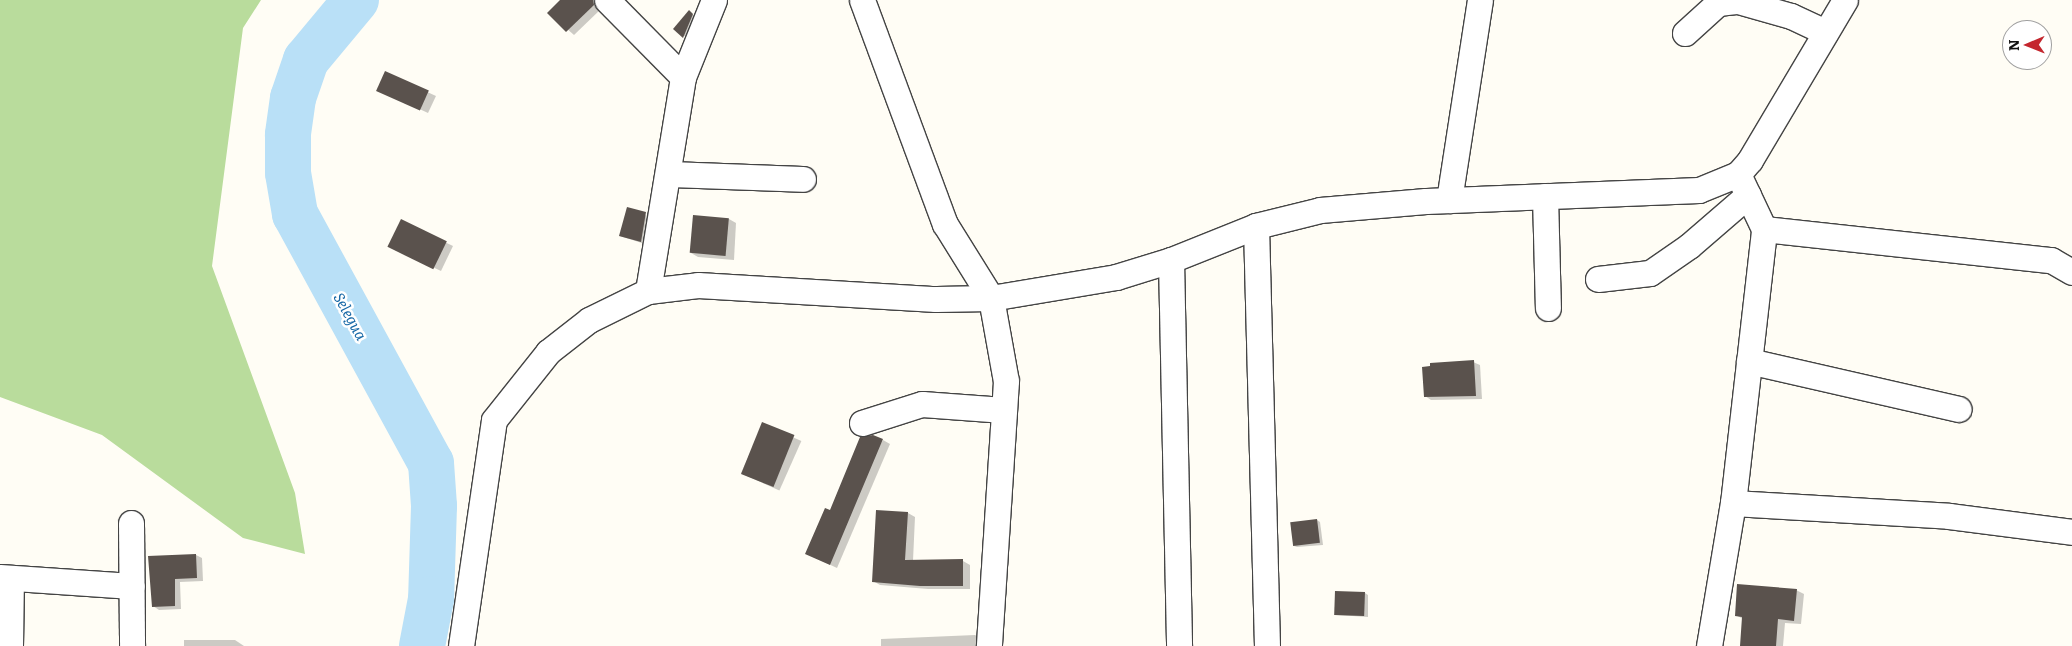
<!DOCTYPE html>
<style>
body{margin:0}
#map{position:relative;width:2072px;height:646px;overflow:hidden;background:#fffdf5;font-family:Literata,serif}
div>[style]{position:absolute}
.forest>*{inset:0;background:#b9dc9c}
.shadow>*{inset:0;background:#0003;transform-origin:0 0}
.river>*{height:46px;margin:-23px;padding:0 23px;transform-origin:23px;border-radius:23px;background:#b9e0f7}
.building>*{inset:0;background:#5a524d;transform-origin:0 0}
.roads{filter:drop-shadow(1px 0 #444) drop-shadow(-1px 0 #444) drop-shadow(0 1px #444) drop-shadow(0 -1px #444)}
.minor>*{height:25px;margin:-12.5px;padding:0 12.5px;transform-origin:12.5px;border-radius:12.5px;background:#fff}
span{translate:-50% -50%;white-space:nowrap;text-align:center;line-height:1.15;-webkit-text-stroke:5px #fff;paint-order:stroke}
.water-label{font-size:15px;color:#1768a6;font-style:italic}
.north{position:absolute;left:2002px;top:20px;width:50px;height:50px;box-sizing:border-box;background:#fff;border:1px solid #a0a0a0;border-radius:50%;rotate:269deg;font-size:14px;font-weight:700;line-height:20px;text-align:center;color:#111}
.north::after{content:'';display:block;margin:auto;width:18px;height:22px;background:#c4262e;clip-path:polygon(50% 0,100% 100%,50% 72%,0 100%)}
</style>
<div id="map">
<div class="forest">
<div style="clip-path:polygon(0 0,261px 0,243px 28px,212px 266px,295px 493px,305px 554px,243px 538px,102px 435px,0 397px)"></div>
</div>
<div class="shadow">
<div style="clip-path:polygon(562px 0,598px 0,601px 9px,574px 35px,549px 13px)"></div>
<div style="clip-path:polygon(692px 14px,696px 17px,687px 38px,675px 29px)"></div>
<div style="clip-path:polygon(386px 73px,436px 96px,428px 113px,385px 93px)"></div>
<div style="clip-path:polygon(627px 208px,653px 218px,648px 245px,620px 236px)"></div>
<div style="clip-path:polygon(694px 217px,729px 219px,736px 223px,734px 260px,698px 257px,691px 253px)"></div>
<div style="clip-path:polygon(401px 221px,453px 246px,441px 271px,397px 250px)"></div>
<div style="clip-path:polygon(1473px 362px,1480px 365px,1482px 399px,1431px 400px,1425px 396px)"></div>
<div style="left:763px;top:424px;width:42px;height:54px;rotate:24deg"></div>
<div style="clip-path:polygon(883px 440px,890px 444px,837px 568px,807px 554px,831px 512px)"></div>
<div style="clip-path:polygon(877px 511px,908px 513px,915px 517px,913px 561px,963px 561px,970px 565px,970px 589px,928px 589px,880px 585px,873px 581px)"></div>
<div style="clip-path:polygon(1317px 520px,1320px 522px,1323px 545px,1297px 547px,1294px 546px)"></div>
<div style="clip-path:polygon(196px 555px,202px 558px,203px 581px,180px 582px,181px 609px,159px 610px,153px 606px,149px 557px)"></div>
<div style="clip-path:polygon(1796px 590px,1804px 594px,1801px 624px,1785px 623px,1783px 646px,1741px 646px,1743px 619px,1736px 615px)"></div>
<div style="clip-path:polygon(1365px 593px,1368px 595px,1368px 617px,1336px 615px)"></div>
<div style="clip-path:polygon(975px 635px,986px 642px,986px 646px,881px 646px,881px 639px)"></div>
<div style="clip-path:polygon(184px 640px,235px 640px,244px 646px,184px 646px)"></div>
</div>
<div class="river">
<div style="left:356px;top:0;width:78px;rotate:129.8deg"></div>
<div style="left:306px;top:60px;width:40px;rotate:108.9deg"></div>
<div style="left:293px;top:98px;width:37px;rotate:98deg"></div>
<div style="left:288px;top:135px;width:38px;rotate:90deg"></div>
<div style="left:288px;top:173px;width:42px;rotate:80.3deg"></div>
<div style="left:295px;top:214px;width:284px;rotate:61.4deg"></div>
<div style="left:431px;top:463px;width:43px;rotate:86deg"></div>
<div style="left:434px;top:506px;width:93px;rotate:91.8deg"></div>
<div style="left:431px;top:599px;width:48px;rotate:100.8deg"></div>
</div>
<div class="building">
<div style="clip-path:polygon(560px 0,593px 0,594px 5px,566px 32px,547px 13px)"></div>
<div style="clip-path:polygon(689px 10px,693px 14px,683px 38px,673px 29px)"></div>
<div style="left:385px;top:71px;width:48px;height:22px;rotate:24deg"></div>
<div style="clip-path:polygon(627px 207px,646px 212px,641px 242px,619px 236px)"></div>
<div style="left:693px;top:215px;width:36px;height:38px;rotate:5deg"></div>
<div style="left:401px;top:219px;width:51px;height:31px;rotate:26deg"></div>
<div style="clip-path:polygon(1474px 360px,1476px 396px,1424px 397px,1422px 367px,1430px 366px,1430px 363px)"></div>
<div style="left:762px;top:422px;width:35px;height:56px;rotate:22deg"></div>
<div style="clip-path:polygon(873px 435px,883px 439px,830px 565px,805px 554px,825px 508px,830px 510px,860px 437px)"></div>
<div style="clip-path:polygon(876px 510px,908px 512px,905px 560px,963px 559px,963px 586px,920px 586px,872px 582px)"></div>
<div style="left:1317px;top:519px;width:24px;height:27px;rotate:83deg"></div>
<div style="clip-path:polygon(196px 554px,197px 578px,175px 579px,175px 606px,152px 607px,148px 556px)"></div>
<div style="clip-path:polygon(1737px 584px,1797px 589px,1794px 621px,1778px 619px,1776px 646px,1740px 646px,1742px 617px,1735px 616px)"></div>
<div style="left:1335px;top:591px;width:30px;height:24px;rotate:2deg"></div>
</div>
<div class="roads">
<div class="minor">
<div style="left:607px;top:0;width:108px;rotate:45.4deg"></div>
<div style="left:862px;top:0;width:239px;rotate:69.7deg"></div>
<div style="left:945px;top:224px;width:87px;rotate:58.1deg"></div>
<div style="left:991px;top:298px;width:84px;rotate:79.8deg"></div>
<div style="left:1006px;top:381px;width:266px;rotate:93.7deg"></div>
<div style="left:1685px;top:33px;width:45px;rotate:-42.3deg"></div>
<div style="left:1718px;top:3px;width:20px;rotate:-6deg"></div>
<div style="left:1738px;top:1px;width:55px;rotate:15.8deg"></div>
<div style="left:1791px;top:16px;width:38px;rotate:25deg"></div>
<div style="left:669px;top:174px;width:134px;rotate:2.1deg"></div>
<div style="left:1545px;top:196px;width:112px;rotate:88.5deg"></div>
<div style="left:1449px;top:200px;width:202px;rotate:-81.2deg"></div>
<div style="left:1256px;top:226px;width:420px;rotate:88.5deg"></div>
<div style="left:1764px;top:229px;width:289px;rotate:6.2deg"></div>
<div style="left:2051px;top:260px;width:24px;rotate:30deg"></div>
<div style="left:1171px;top:260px;width:386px;rotate:88.8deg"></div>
<div style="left:1598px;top:279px;width:52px;rotate:-6.6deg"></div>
<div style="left:1650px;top:273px;width:47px;rotate:-34.7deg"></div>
<div style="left:1689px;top:246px;width:78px;rotate:-40.8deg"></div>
<div style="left:648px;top:291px;width:217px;rotate:-80.7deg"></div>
<div style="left:683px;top:77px;width:83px;rotate:-68.1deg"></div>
<div style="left:1749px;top:361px;width:215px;rotate:12.9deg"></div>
<div style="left:862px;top:423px;width:63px;rotate:-17.6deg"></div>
<div style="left:922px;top:404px;width:82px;rotate:4.2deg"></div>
<div style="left:1733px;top:503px;width:216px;rotate:3.4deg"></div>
<div style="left:1949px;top:516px;width:124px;rotate:7.4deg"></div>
<div style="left:131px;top:523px;width:123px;rotate:89.5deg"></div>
<div style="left:0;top:577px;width:132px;rotate:3.9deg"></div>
<div style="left:10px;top:646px;width:68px;rotate:-89.2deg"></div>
<div style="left:461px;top:646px;width:228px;rotate:-81.7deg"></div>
<div style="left:494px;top:420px;width:87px;rotate:-51.5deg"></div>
<div style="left:548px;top:352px;width:52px;rotate:-38deg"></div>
<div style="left:589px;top:320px;width:66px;rotate:-26.2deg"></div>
<div style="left:648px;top:291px;width:50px;rotate:-6.8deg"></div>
<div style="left:698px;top:285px;width:238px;rotate:3.4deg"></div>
<div style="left:936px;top:299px;width:55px;rotate:-1deg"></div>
<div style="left:991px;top:298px;width:127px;rotate:-9.5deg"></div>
<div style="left:1116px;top:277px;width:58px;rotate:-17.2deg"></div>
<div style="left:1171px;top:260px;width:92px;rotate:-21.8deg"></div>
<div style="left:1256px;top:226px;width:66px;rotate:-14deg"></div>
<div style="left:1320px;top:210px;width:106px;rotate:-4.9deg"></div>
<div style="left:1426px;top:201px;width:273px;rotate:-2.3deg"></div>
<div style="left:1699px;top:190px;width:42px;rotate:-22.3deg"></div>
<div style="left:1738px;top:174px;width:18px;rotate:-49deg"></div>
<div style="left:1750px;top:160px;width:186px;rotate:-59.3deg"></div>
<div style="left:1709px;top:646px;width:145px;rotate:-80.5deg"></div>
<div style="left:1733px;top:503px;width:276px;rotate:-83.5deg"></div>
<div style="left:1764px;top:229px;width:61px;rotate:-115.3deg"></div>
</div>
</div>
<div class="water-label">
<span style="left:351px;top:316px;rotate:61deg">Selegua</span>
</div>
<div class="north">N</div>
</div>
